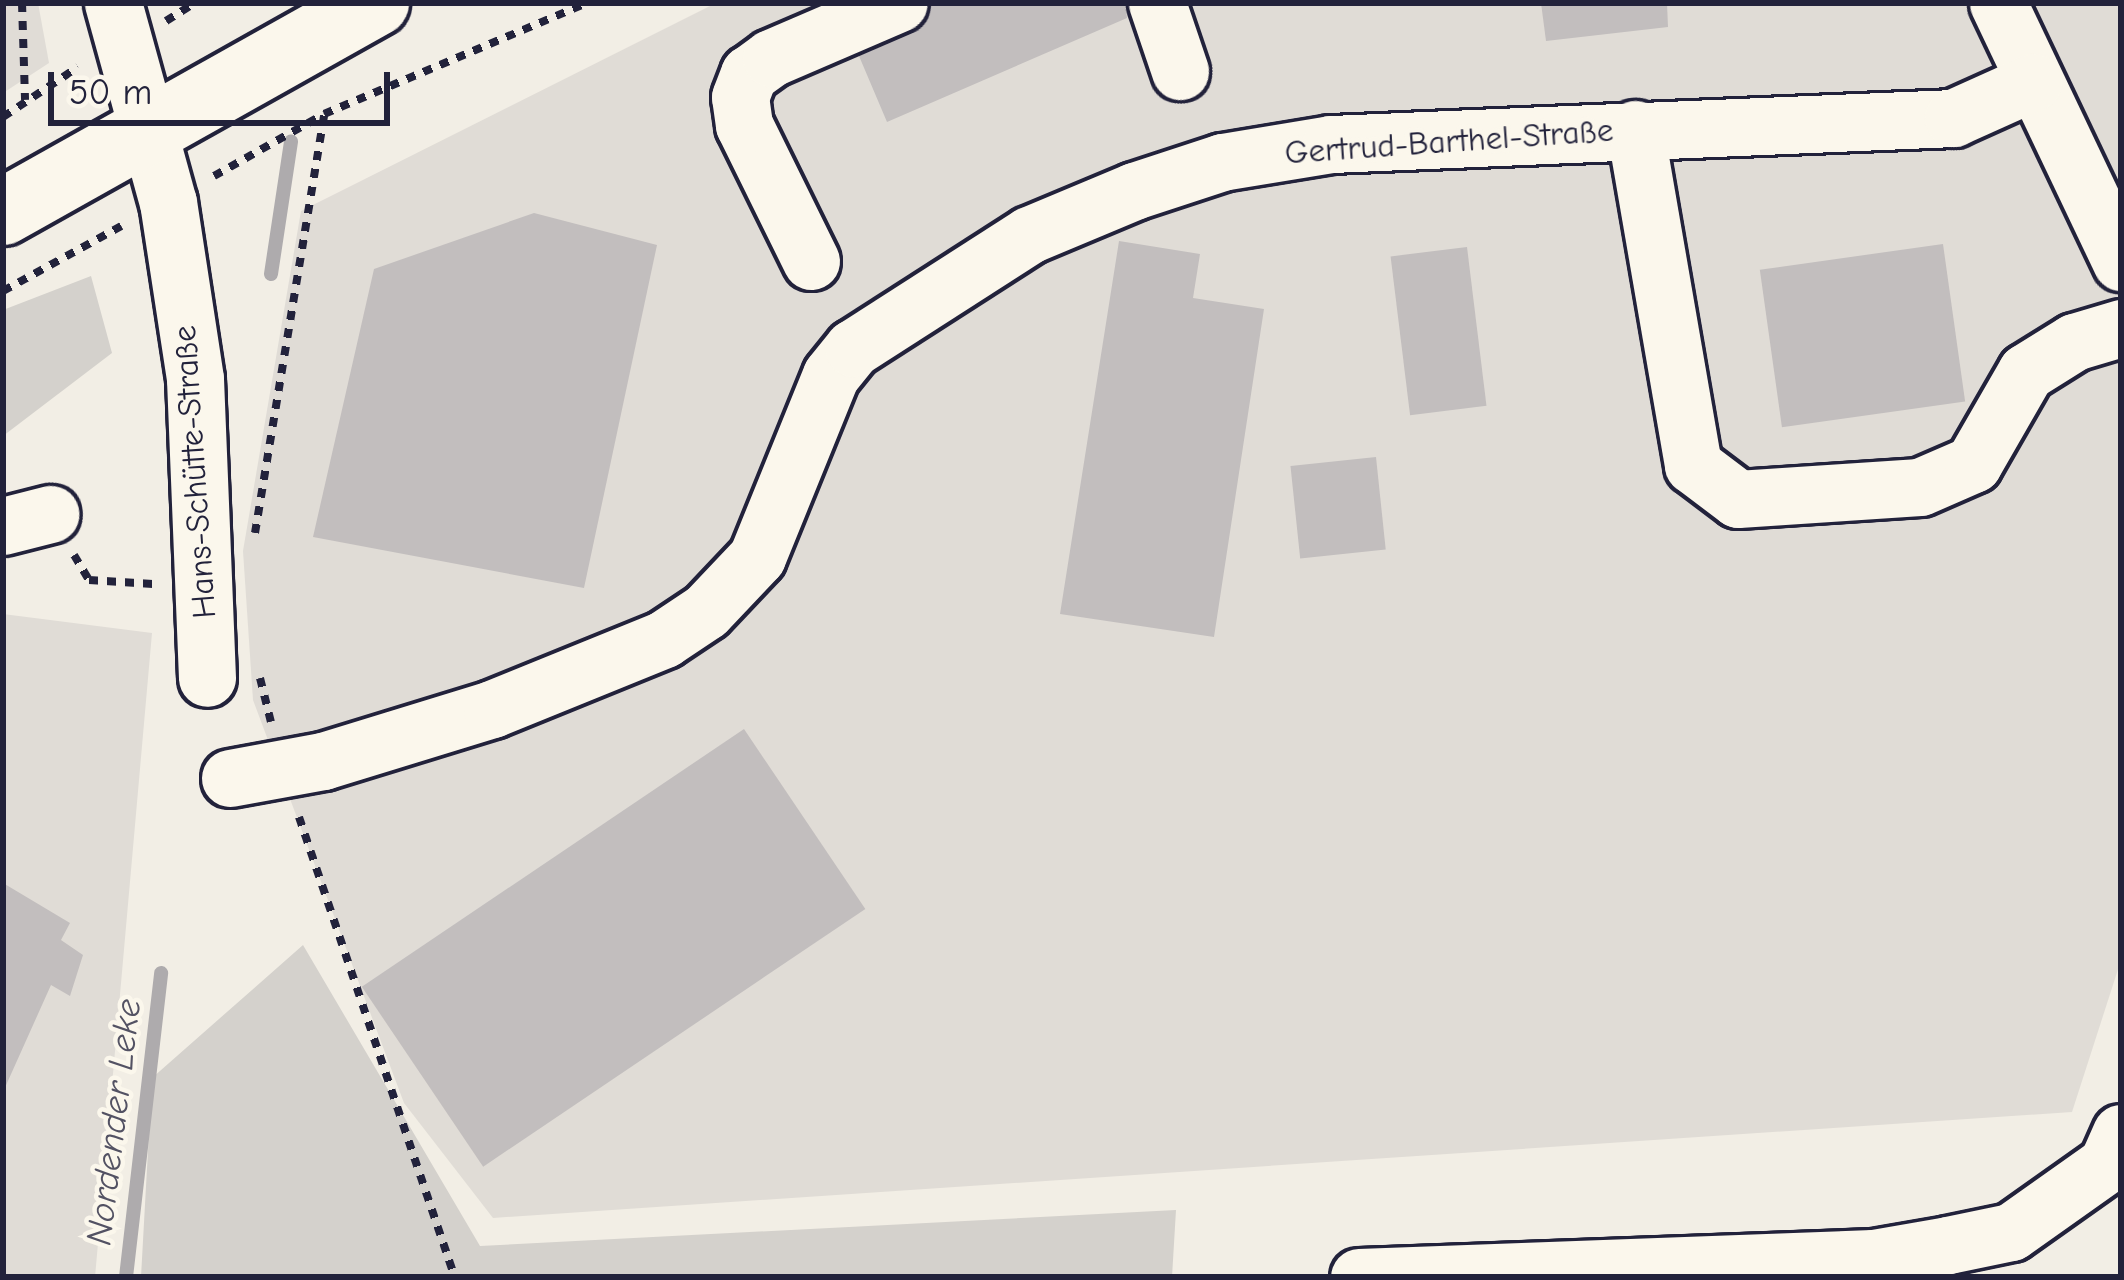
<!DOCTYPE html>
<meta charset="utf-8">
<style>
body{margin:0}
#map{position:relative;width:2124px;height:1280px;overflow:hidden;background:#f2eee5;font-family:"Comic Neue",sans-serif}
div>[style]{position:absolute}
.built>*{inset:0;background:#e0dcd6}
.green>*{inset:0;background:#d4d1cc}
.stream>*{height:14px;margin:-7px;padding:0 7px;transform-origin:7px;border-radius:7px;background:#aeabad}
.building>*{inset:0;background:#c2bebe;transform-origin:0 0}
.path>*{height:8px;margin-top:-4px;transform-origin:0;background:repeating-linear-gradient(90deg,#22223b 0 9px,transparent 0 18px)}
.roads{filter:drop-shadow(3px 0 #22223b) drop-shadow(-3px 0 #22223b) drop-shadow(0 3px #22223b) drop-shadow(0 -3px #22223b)}
.minor>*{height:57px;margin:-28.5px;padding:0 28.5px;transform-origin:28.5px;border-radius:28.5px;background:#fbf7ec}
.major>*{height:66px;margin:-33px;padding:0 33px;transform-origin:33px;border-radius:33px;background:#fbf7ec}
span{translate:-50% -50%;white-space:nowrap;text-align:center;line-height:1.15;-webkit-text-stroke:9px #fbf7ec;paint-order:stroke}
.street-label{font-size:33px;color:#22223b}
.water-label{font-size:36px;color:#535263;font-style:italic}
.frame{position:absolute;inset:0;border:6px solid #22223b;pointer-events:none}
.scale{position:absolute;left:48px;top:72px;width:342px;height:54px;box-sizing:border-box;border:6px solid #22223b;border-top:0;padding-left:15px;font-size:36px;line-height:42px;white-space:nowrap;color:#22223b;-webkit-text-stroke:9px #fbf7ec;paint-order:stroke}
</style>
<div id="map">
<div class="built">
<div style="clip-path:polygon(3px 3px,38px 3px,49px 63px,3px 93px)"></div>
<div style="clip-path:polygon(716px 3px,2121px 3px,2121px 960px,2072px 1112px,493px 1218px,404px 1103px,253px 700px,243px 551px,301px 211px)"></div>
<div style="clip-path:polygon(3px 614px,152px 633px,95px 1277px,3px 1277px)"></div>
</div>
<div class="green">
<div style="clip-path:polygon(91px 276px,112px 353px,3px 436px,3px 310px)"></div>
<div style="clip-path:polygon(303px 945px,480px 1246px,1176px 1210px,1172px 1277px,141px 1277px,152px 1078px)"></div>
</div>
<div class="stream">
<div style="left:271px;top:274px;width:134px;rotate:-81.4deg"></div>
<div style="left:126px;top:1277px;width:306px;rotate:-83.4deg"></div>
</div>
<div class="building">
<div style="clip-path:polygon(931px 3px,1125px 3px,1127px 18px,887px 122px,859px 56px,913px 33px)"></div>
<div style="clip-path:polygon(1541px 3px,1667px 3px,1668px 27px,1546px 41px)"></div>
<div style="clip-path:polygon(534px 213px,657px 245px,584px 588px,313px 537px,374px 269px)"></div>
<div style="clip-path:polygon(1119px 241px,1200px 254px,1193px 298px,1264px 309px,1214px 637px,1060px 614px)"></div>
<div style="left:1943px;top:244px;width:159px;height:185px;rotate:82deg"></div>
<div style="left:1467px;top:247px;width:160px;height:77px;rotate:83deg"></div>
<div style="left:1376px;top:457px;width:93px;height:86px;rotate:84deg"></div>
<div style="left:744px;top:729px;width:217px;height:461px;rotate:56deg"></div>
<div style="clip-path:polygon(3px 883px,70px 923px,61px 940px,83px 955px,70px 996px,51px 985px,3px 1092px)"></div>
</div>
<div class="path">
<div style="left:22px;top:3px;width:97px;rotate:88.2deg"></div>
<div style="left:166px;top:21px;width:34px;rotate:-32deg"></div>
<div style="left:3px;top:117px;width:90px;rotate:-33.7deg"></div>
<div style="left:214px;top:176px;width:126px;rotate:-29.4deg"></div>
<div style="left:324px;top:114px;width:285px;rotate:-22.9deg"></div>
<div style="left:3px;top:291px;width:135px;rotate:-28.8deg"></div>
<div style="left:255px;top:533px;width:425px;rotate:-80.6deg"></div>
<div style="left:74px;top:555px;width:29px;rotate:59deg"></div>
<div style="left:89px;top:580px;width:64px;rotate:3.6deg"></div>
<div style="left:260px;top:678px;width:45px;rotate:76deg"></div>
<div style="left:299px;top:817px;width:486px;rotate:71.3deg"></div>
</div>
<div class="roads">
<div class="minor">
<div style="left:113px;top:3px;width:206px;rotate:74.6deg"></div>
<div style="left:168px;top:202px;width:179px;rotate:81.3deg"></div>
<div style="left:195px;top:379px;width:299px;rotate:87.7deg"></div>
<div style="left:1157px;top:3px;width:72px;rotate:71.3deg"></div>
<div style="left:1998px;top:3px;width:287px;rotate:64.6deg"></div>
<div style="left:1635px;top:129px;width:341px;rotate:80.2deg"></div>
<div style="left:1693px;top:465px;width:56px;rotate:37.1deg"></div>
<div style="left:1738px;top:499px;width:182px;rotate:-3.8deg"></div>
<div style="left:1920px;top:487px;width:58px;rotate:-23.5deg"></div>
<div style="left:1973px;top:464px;width:106px;rotate:-60.1deg"></div>
<div style="left:2026px;top:372px;width:57px;rotate:-32deg"></div>
<div style="left:2074px;top:342px;width:49px;rotate:-16.6deg"></div>
<div style="left:811px;top:261px;width:152px;rotate:-116.2deg"></div>
<div style="left:744px;top:125px;width:28px;rotate:-98deg"></div>
<div style="left:740px;top:97px;width:25px;rotate:-69deg"></div>
<div style="left:749px;top:74px;width:27px;rotate:-36deg"></div>
<div style="left:771px;top:58px;width:139px;rotate:-23.3deg"></div>
<div style="left:3px;top:526px;width:49px;rotate:-14.3deg"></div>
<div style="left:230px;top:778px;width:95px;rotate:-10.4deg"></div>
<div style="left:323px;top:761px;width:177px;rotate:-17.1deg"></div>
<div style="left:492px;top:709px;width:186px;rotate:-22.1deg"></div>
<div style="left:664px;top:639px;width:50px;rotate:-33.7deg"></div>
<div style="left:706px;top:611px;width:74px;rotate:-46.6deg"></div>
<div style="left:757px;top:557px;width:196px;rotate:-67.9deg"></div>
<div style="left:831px;top:375px;width:35px;rotate:-51deg"></div>
<div style="left:853px;top:348px;width:209px;rotate:-32.7deg"></div>
<div style="left:1029px;top:235px;width:114px;rotate:-22.7deg"></div>
<div style="left:1134px;top:191px;width:93px;rotate:-18.2deg"></div>
<div style="left:1222px;top:162px;width:110px;rotate:-9.4deg"></div>
<div style="left:1331px;top:144px;width:623px;rotate:-2.39deg"></div>
<div style="left:1953px;top:118px;width:88px;rotate:-24.2deg"></div>
<div style="left:1359px;top:1277px;width:514px;rotate:-2.12deg"></div>
<div style="left:1873px;top:1258px;width:76px;rotate:-9.8deg"></div>
<div style="left:1948px;top:1245px;width:64px;rotate:-11.7deg"></div>
<div style="left:2011px;top:1232px;width:118px;rotate:-35.3deg"></div>
<div style="left:2107px;top:1164px;width:34px;rotate:-66deg"></div>
</div>
<div class="major">
<div style="left:3px;top:212px;width:428px;rotate:-29.3deg"></div>
</div>
</div>
<div class="street-label">
<span style="left:1449px;top:142px;rotate:-4deg">Gertrud-Barthel-Straße</span>
<span style="left:195px;top:472px;rotate:-94deg">Hans-Schütte-Straße</span>
</div>
<div class="water-label">
<span style="left:114px;top:1122px;rotate:-83deg">Nordender Leke</span>
</div>
<div class="frame"></div>
<div class="scale">50 m</div>
</div>
